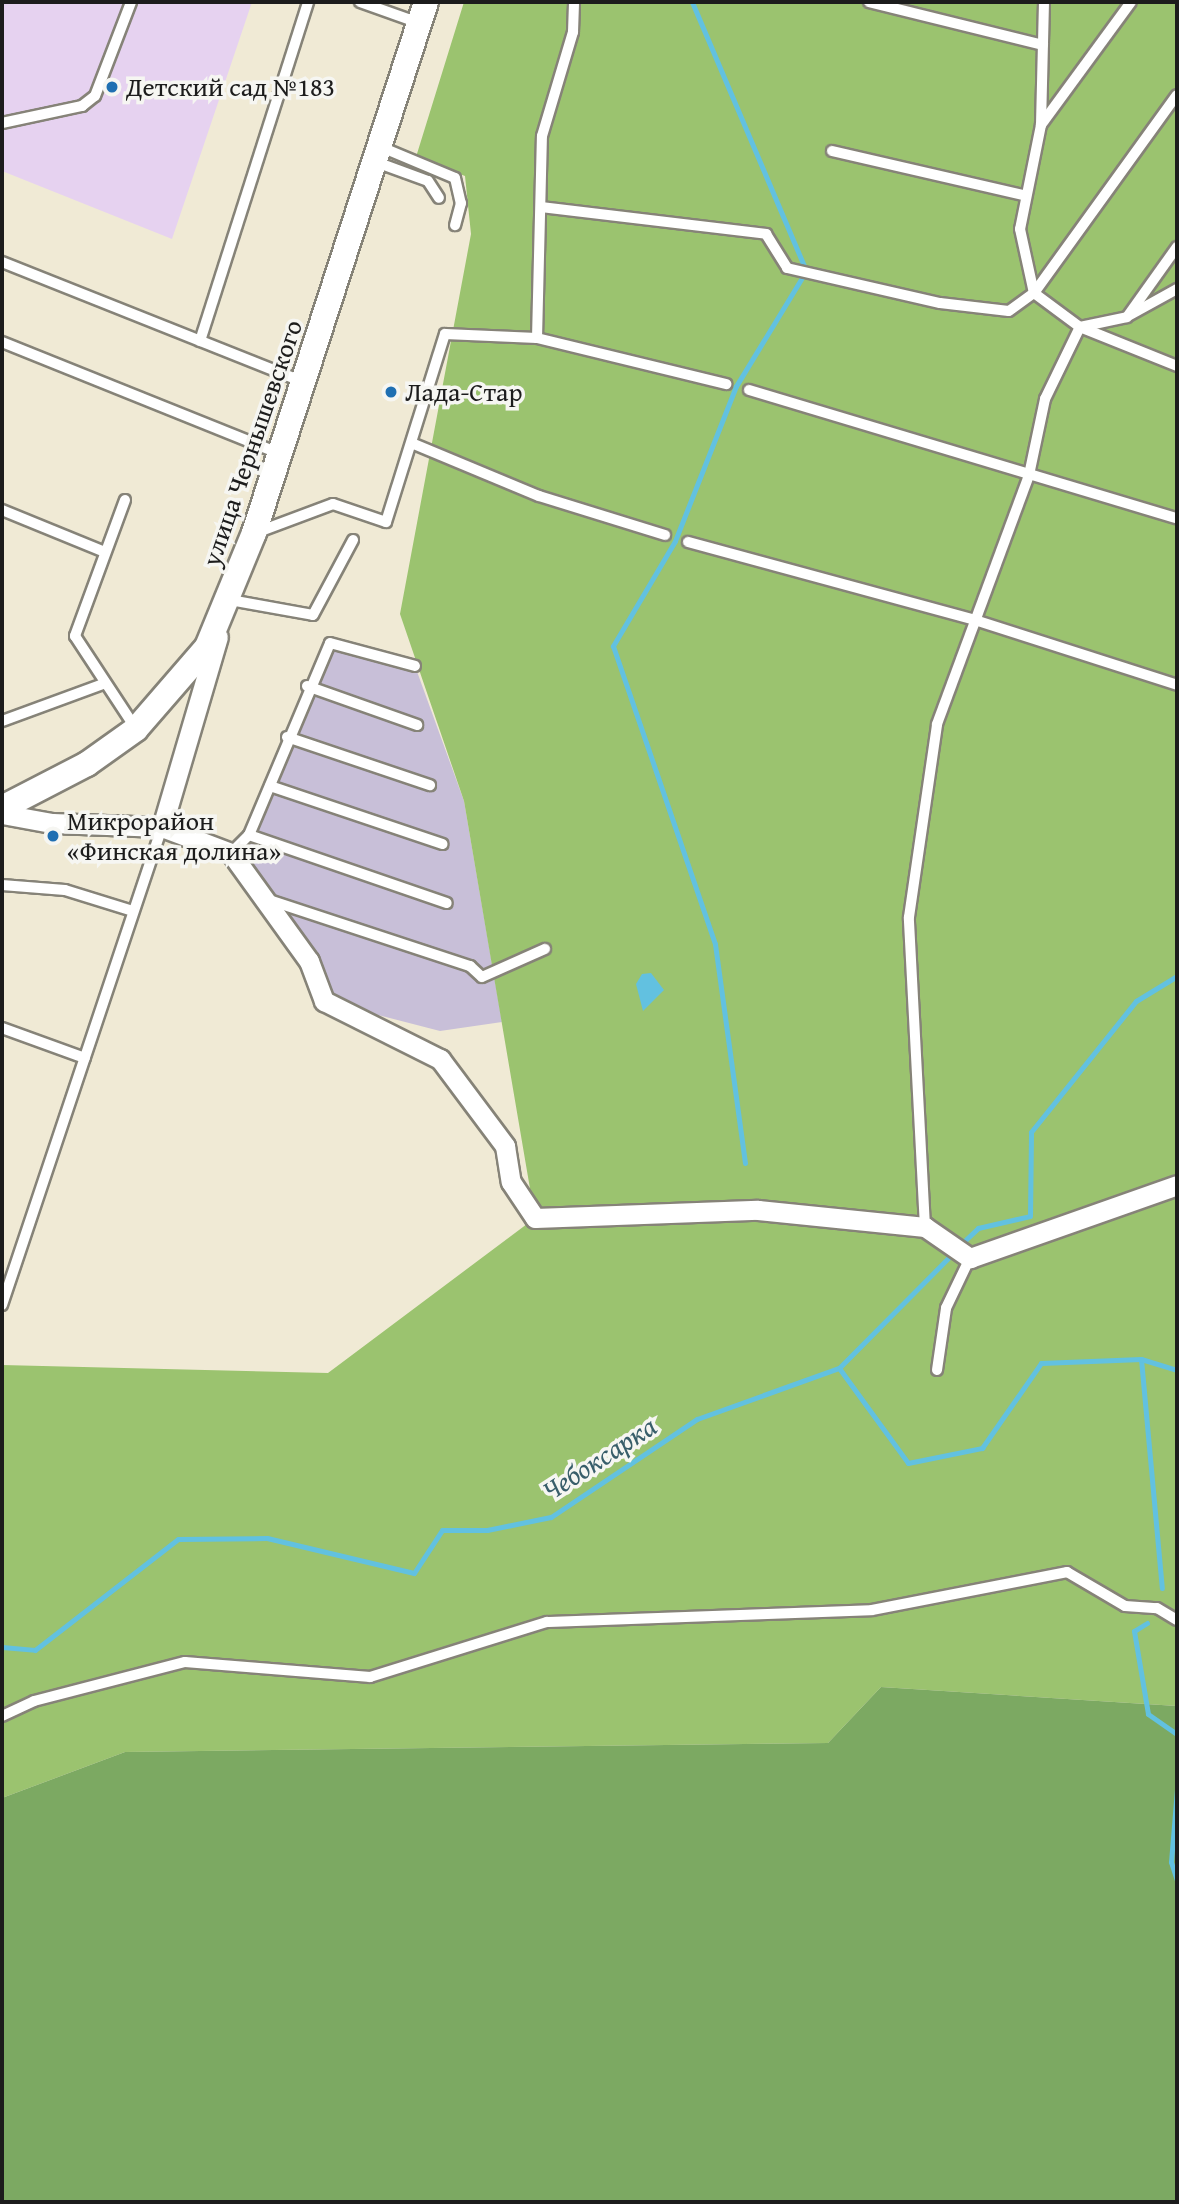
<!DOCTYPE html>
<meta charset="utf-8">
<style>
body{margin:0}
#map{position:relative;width:1179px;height:2204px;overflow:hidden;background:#f0ead5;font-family:"Gentium Book Plus",serif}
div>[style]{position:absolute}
.built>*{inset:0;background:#e6d2f0}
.industrial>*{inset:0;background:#c8bfd8}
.green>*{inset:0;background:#9bc36f}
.forest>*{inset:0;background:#7ca962}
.water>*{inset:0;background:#62c1e0}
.stream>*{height:5px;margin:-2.5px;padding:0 2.5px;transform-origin:2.5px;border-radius:2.5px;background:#62c1e0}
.roads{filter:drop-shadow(2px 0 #868378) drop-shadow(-2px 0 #868378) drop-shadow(0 2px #868378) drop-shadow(0 -2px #868378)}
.service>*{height:10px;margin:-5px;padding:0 5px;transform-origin:5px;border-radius:5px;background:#fff}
.minor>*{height:19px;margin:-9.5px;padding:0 9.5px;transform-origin:9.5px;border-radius:9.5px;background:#fff}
.tertiary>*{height:24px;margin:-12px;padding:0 12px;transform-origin:12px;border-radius:12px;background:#fff}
.dots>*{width:19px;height:19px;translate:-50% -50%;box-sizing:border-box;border:4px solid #f6f6f2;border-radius:50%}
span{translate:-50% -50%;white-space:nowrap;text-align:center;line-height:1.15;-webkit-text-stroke:7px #f6f6f2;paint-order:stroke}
.poi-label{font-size:26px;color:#1c1c1c}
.left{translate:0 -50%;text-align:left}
.street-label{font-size:26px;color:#1c1c1c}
.water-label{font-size:28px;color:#385e6a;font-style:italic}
.frame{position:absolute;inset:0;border:4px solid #1c1c1c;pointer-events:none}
</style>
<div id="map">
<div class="built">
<div style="clip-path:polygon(2px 2px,252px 2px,172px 239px,2px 171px)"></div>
</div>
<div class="industrial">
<div style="clip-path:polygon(330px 643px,415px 666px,464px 801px,502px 1022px,440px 1031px,324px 1001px,231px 853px,250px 835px)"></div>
</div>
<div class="green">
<div style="clip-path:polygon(464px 2px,1177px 2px,1177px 1706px,881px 1687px,828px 1743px,125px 1752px,2px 1798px,2px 1365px,328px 1373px,535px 1218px,464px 801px,400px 614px,471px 234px,465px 176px,416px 157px)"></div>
</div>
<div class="forest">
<div style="clip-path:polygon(881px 1687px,1177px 1706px,1177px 2202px,2px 2202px,2px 1798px,125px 1752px,828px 1743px)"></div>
</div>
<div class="water">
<div style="clip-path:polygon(651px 973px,664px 990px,643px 1011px,636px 984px,642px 974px)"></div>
</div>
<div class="stream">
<div style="left:692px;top:2px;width:292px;rotate:67deg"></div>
<div style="left:806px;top:271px;width:135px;rotate:121.3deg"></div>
<div style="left:736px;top:386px;width:167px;rotate:111.5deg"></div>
<div style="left:675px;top:541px;width:122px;rotate:120.6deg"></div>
<div style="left:613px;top:646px;width:315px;rotate:71.1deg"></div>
<div style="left:715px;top:944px;width:221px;rotate:82.2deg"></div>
<div style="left:960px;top:1245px;width:25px;rotate:-43deg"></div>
<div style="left:978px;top:1228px;width:53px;rotate:-13deg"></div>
<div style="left:1030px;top:1216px;width:84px;rotate:-89.3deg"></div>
<div style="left:1031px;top:1132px;width:168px;rotate:-51.3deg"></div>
<div style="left:1136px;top:1001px;width:48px;rotate:-31.4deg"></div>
<div style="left:1141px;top:1359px;width:230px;rotate:84.8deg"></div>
<div style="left:839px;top:1368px;width:163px;rotate:-45.2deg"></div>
<div style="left:1147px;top:1623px;width:15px;rotate:148deg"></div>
<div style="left:1134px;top:1631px;width:84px;rotate:80.4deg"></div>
<div style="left:1148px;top:1714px;width:35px;rotate:35deg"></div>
<div style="left:2px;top:1647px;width:33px;rotate:5deg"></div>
<div style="left:35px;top:1650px;width:181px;rotate:-37.8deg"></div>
<div style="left:178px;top:1539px;width:89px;rotate:-0.6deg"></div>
<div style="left:267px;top:1538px;width:151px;rotate:13.4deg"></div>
<div style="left:414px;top:1573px;width:51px;rotate:-56.9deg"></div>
<div style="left:442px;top:1530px;width:45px"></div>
<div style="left:487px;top:1530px;width:65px;rotate:-11.5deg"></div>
<div style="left:551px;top:1517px;width:176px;rotate:-33.9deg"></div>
<div style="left:697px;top:1419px;width:151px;rotate:-19.8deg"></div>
<div style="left:839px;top:1368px;width:117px;rotate:54deg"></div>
<div style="left:908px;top:1463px;width:76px;rotate:-11.5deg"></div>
<div style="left:982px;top:1448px;width:103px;rotate:-55.2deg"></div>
<div style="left:1041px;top:1363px;width:100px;rotate:-2.3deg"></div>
<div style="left:1141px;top:1359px;width:38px;rotate:17deg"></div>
<div style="left:1177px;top:1789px;width:73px;rotate:94.7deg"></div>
<div style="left:1171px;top:1862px;width:19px;rotate:72deg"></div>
</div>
<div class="roads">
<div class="service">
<div style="left:360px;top:2px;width:63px;rotate:19.6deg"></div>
<div style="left:869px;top:2px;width:179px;rotate:13.9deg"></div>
<div style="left:1044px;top:2px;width:123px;rotate:91.4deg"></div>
<div style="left:1041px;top:125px;width:106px;rotate:101.4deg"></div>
<div style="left:1020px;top:229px;width:66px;rotate:77.7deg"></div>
<div style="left:1034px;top:293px;width:57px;rotate:36.5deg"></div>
<div style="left:1080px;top:327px;width:105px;rotate:21.9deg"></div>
<div style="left:2px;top:123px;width:82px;rotate:-12deg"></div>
<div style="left:82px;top:106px;width:16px;rotate:-38deg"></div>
<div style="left:95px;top:96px;width:101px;rotate:-69deg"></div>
<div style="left:1041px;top:125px;width:152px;rotate:-53.8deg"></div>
<div style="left:381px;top:147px;width:80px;rotate:22.7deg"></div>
<div style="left:455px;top:178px;width:26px;rotate:77deg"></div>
<div style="left:461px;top:203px;width:23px;rotate:105deg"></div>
<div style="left:832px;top:151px;width:196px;rotate:13deg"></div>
<div style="left:376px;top:162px;width:55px;rotate:20.1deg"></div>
<div style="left:428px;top:181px;width:20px;rotate:57deg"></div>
<div style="left:541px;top:207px;width:227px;rotate:6.8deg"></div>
<div style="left:766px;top:234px;width:40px;rotate:58deg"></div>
<div style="left:787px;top:268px;width:157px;rotate:12.9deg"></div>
<div style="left:940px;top:303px;width:69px;rotate:6.6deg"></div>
<div style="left:1009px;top:311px;width:31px;rotate:-36deg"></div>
<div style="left:1034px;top:293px;width:244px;rotate:-54.2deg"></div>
<div style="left:2px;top:262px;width:325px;rotate:21.7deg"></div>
<div style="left:1130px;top:315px;width:54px;rotate:-29deg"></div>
<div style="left:537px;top:338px;width:202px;rotate:-88.6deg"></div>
<div style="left:542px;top:136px;width:109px;rotate:-73.4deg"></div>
<div style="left:573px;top:32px;width:30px;rotate:-88deg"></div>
<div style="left:200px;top:341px;width:356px;rotate:-72.3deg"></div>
<div style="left:2px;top:342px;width:300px;rotate:21.9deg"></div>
<div style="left:749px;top:390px;width:447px;rotate:16.7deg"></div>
<div style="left:414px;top:444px;width:135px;rotate:22.6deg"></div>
<div style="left:539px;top:496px;width:132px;rotate:17.2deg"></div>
<div style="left:125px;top:500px;width:145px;rotate:110.2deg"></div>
<div style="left:75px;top:636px;width:111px;rotate:56.7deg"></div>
<div style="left:2px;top:510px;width:111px;rotate:22.2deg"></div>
<div style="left:258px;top:532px;width:80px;rotate:-20.5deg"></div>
<div style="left:333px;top:504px;width:56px;rotate:18.8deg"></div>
<div style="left:386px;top:522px;width:197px;rotate:-72.6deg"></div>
<div style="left:445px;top:334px;width:92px;rotate:2.5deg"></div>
<div style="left:537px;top:338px;width:195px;rotate:13.7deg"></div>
<div style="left:688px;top:542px;width:297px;rotate:15.2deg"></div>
<div style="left:975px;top:620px;width:212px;rotate:17.8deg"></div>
<div style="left:230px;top:600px;width:84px;rotate:10.2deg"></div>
<div style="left:313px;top:615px;width:85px;rotate:-61.9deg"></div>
<div style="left:307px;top:686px;width:117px;rotate:19.5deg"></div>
<div style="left:2px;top:721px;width:108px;rotate:-20.1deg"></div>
<div style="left:287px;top:737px;width:151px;rotate:18.6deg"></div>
<div style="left:270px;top:786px;width:182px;rotate:18.6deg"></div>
<div style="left:249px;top:835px;width:209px;rotate:19deg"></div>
<div style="left:231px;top:853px;width:25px;rotate:-45deg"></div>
<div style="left:249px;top:835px;width:208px;rotate:-67.1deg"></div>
<div style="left:330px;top:643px;width:88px;rotate:15.1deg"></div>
<div style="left:2px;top:885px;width:63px;rotate:4.5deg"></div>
<div style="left:65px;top:890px;width:71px;rotate:17.2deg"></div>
<div style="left:269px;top:900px;width:212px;rotate:18.2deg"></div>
<div style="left:470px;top:966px;width:16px;rotate:43deg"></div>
<div style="left:482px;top:977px;width:69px;rotate:-24deg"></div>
<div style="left:2px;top:1028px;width:88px;rotate:19.9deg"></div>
<div style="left:925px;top:1227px;width:310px;rotate:-93deg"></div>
<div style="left:909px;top:917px;width:195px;rotate:-81.7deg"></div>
<div style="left:937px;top:724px;width:265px;rotate:-69.7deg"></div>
<div style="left:1029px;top:475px;width:78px;rotate:-78.1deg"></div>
<div style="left:1045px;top:399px;width:80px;rotate:-64.1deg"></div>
<div style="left:1080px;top:327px;width:48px;rotate:-12deg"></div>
<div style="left:1127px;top:317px;width:86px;rotate:-54.5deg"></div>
<div style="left:2px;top:1305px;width:504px;rotate:-71.49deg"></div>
<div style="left:937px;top:1370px;width:63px;rotate:-81.7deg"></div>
<div style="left:946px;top:1308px;width:55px;rotate:-64.4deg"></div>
<div style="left:2px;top:1716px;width:35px;rotate:-25deg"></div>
<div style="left:34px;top:1701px;width:156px;rotate:-14.5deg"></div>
<div style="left:185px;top:1662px;width:186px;rotate:4.6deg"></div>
<div style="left:370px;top:1677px;width:185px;rotate:-17.3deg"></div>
<div style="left:547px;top:1622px;width:325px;rotate:-2.1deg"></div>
<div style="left:872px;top:1610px;width:199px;rotate:-11deg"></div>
<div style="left:1067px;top:1572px;width:67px;rotate:30.4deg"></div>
<div style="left:1125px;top:1606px;width:32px;rotate:4deg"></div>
<div style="left:1157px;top:1608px;width:23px;rotate:31deg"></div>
</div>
<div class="minor">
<div style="left:2px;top:814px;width:51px;rotate:10.2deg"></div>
<div style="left:52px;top:823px;width:110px;rotate:2.1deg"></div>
<div style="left:162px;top:827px;width:74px;rotate:20.6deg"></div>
<div style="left:231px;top:853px;width:133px;rotate:54.2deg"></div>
<div style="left:309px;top:961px;width:43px;rotate:69.4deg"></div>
<div style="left:324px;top:1001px;width:130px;rotate:26.6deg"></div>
<div style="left:440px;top:1059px;width:109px;rotate:53.2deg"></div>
<div style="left:505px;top:1146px;width:36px;rotate:81deg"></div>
<div style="left:511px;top:1182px;width:43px;rotate:56.3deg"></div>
<div style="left:535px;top:1218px;width:223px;rotate:-2.1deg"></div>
<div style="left:758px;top:1210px;width:168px;rotate:5.8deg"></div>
<div style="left:925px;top:1227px;width:55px;rotate:34.6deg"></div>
<div style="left:970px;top:1258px;width:219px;rotate:-19.4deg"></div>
<div style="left:162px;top:827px;width:198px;rotate:-73.6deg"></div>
</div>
<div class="tertiary">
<div style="left:2px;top:808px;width:96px;rotate:-27.4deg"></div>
<div style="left:87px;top:764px;width:60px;rotate:-35.5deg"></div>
<div style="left:136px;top:729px;width:108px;rotate:-49.1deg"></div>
<div style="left:207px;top:647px;width:123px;rotate:-67.6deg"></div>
<div style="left:254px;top:533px;width:558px;rotate:-72.05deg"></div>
</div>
</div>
<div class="dots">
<div style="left:112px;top:87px;background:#1f6fb2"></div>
<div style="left:391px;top:392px;background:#1f6fb2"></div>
<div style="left:53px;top:836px;background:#1f6fb2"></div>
</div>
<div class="poi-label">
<span class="left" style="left:126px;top:87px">Детский сад №183</span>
<span class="left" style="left:405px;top:392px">Лада-Стар</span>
<span class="left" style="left:67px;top:836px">Микрорайон<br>«Финская долина»</span>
</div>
<div class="street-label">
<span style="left:252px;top:443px;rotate:-71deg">улица Чернышевского</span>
</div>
<div class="water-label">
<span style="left:599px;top:1458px;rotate:-33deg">Чебоксарка</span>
</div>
<div class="frame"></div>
</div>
